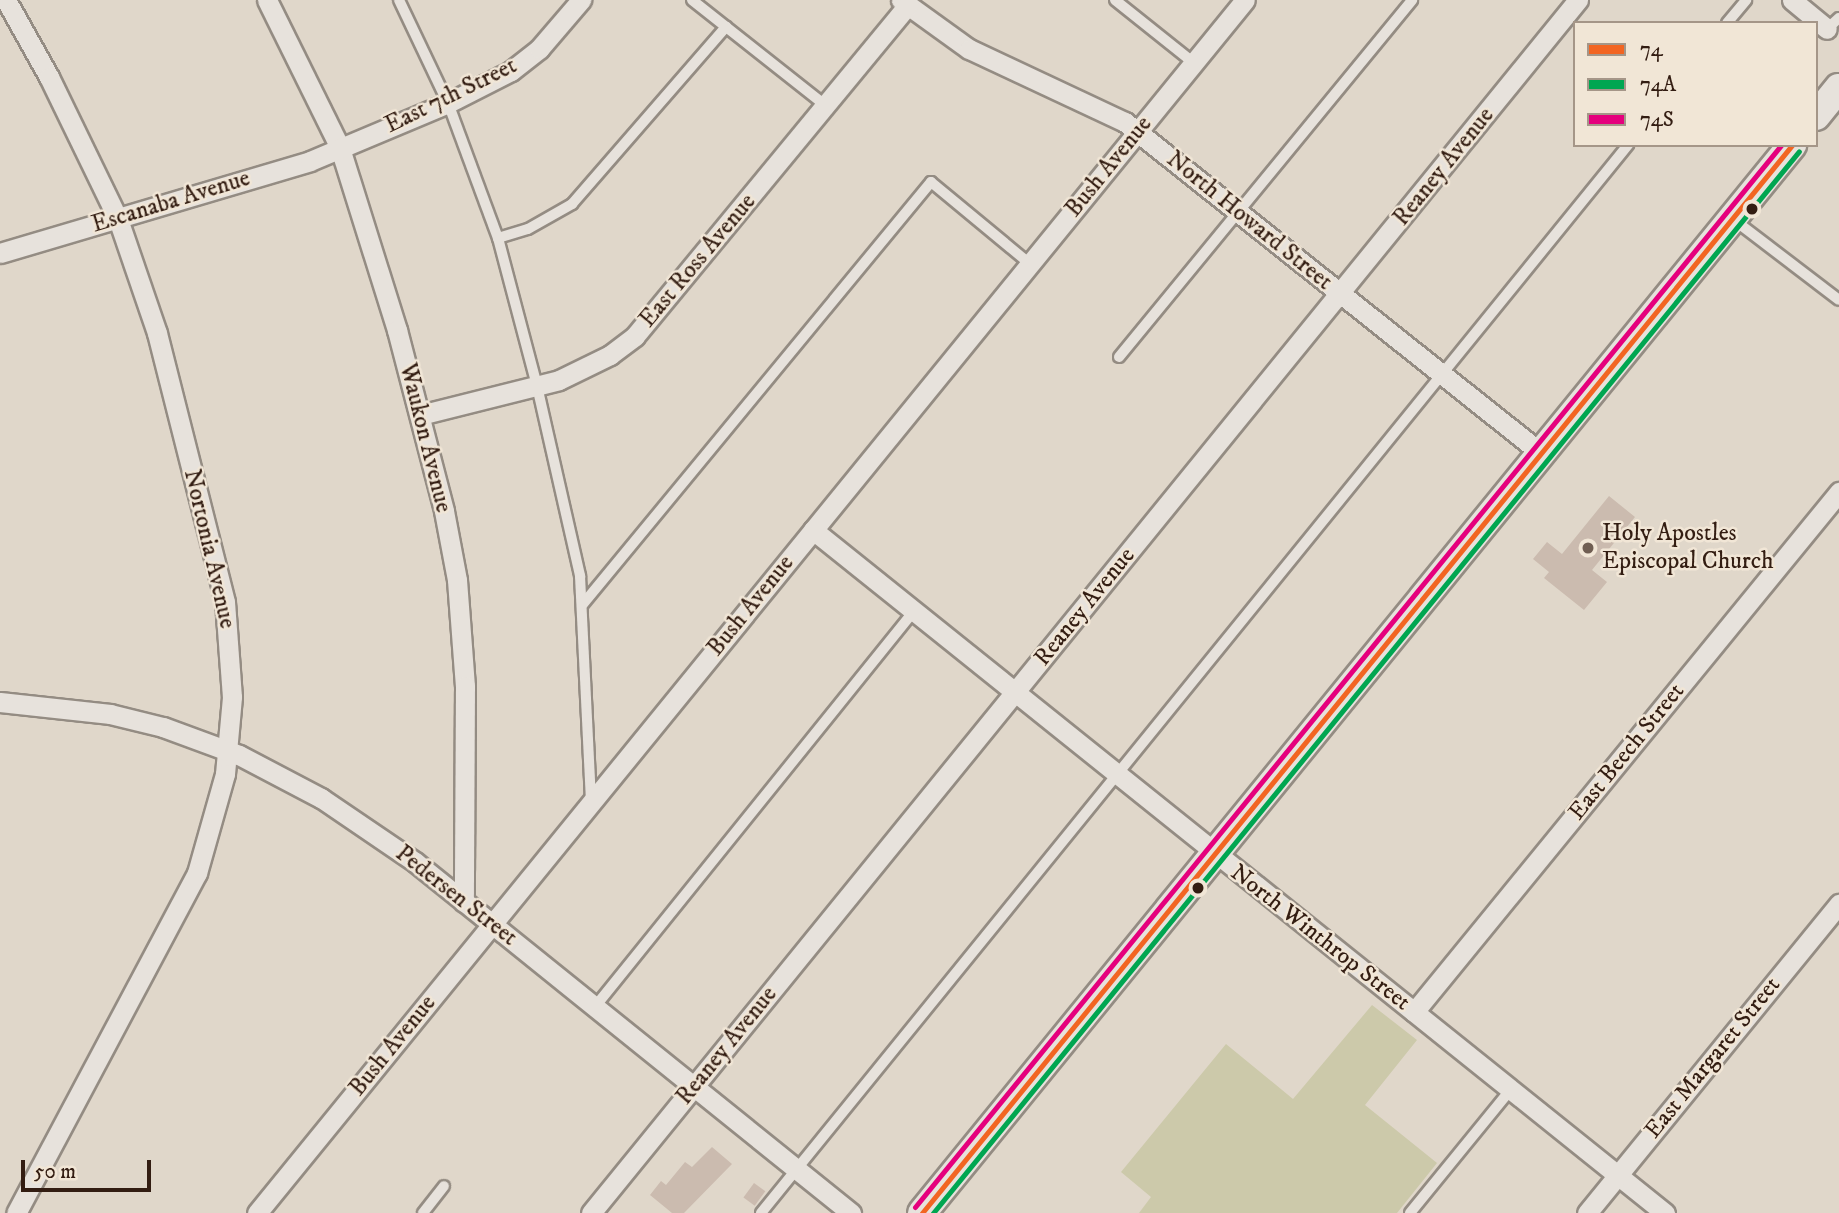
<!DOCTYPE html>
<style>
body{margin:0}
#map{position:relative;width:1839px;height:1213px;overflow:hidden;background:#e0d7ca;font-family:"IM FELL DW Pica",serif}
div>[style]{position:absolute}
.green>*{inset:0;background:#ccc9aa}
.building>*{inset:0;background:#cbbbaf;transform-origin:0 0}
.roads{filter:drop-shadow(2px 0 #948c83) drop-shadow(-2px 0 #948c83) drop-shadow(0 2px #948c83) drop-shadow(0 -2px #948c83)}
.service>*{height:10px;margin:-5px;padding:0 5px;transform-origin:5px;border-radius:5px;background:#e7e2dc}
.minor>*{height:19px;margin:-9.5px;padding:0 9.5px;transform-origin:9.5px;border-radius:9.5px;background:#e7e2dc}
.secondary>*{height:28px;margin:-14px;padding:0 14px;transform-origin:14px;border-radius:14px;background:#e7e2dc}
.bus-1>*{height:5px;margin:-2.5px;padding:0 2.5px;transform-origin:2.5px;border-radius:2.5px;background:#f26522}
.bus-2>*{height:5px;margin:-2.5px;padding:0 2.5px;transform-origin:2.5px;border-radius:2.5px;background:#00a651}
.bus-3>*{height:5px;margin:-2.5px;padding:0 2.5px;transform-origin:2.5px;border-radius:2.5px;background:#e5007d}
.dots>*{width:19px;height:19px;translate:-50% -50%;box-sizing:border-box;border:4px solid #f1e6d6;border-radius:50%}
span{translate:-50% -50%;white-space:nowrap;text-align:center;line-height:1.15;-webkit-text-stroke:5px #f1e6d6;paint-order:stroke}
.street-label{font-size:24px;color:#331d12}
.poi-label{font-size:24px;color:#331d12}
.left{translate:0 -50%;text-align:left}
.legend{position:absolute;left:1573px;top:21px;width:245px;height:126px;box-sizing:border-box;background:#f1e6d6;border:2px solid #a59688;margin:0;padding:9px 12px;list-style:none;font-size:21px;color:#331d12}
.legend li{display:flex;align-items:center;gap:14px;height:35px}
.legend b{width:35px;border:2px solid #a59688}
.scale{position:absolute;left:21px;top:1160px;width:130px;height:32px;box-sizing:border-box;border:4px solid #331d12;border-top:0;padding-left:9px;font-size:21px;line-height:24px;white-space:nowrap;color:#331d12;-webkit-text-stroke:5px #f1e6d6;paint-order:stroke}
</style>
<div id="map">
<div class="green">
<div style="clip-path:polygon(1372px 1005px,1417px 1040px,1365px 1105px,1437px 1163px,1397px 1213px,1139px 1213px,1151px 1197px,1121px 1172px,1226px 1044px,1293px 1099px)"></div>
</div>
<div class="building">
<div style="clip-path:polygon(1609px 496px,1635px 517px,1592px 570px,1607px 582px,1584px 610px,1544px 578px,1549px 572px,1533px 559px,1547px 542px,1562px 554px)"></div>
<div style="clip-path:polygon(712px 1147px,732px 1164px,684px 1213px,672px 1213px,650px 1195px,661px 1181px,666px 1185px,685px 1162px,692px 1167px)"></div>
<div style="left:754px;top:1183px;width:14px;height:18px;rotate:36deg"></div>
</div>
<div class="roads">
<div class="service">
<div style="left:399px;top:0;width:114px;rotate:64.6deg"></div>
<div style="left:448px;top:103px;width:144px;rotate:69.7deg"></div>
<div style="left:498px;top:238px;width:153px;rotate:75.2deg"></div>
<div style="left:537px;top:386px;width:195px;rotate:77.2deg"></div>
<div style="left:580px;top:576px;width:226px;rotate:87.2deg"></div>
<div style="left:692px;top:0;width:171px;rotate:38.3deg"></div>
<div style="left:1115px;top:0;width:101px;rotate:38.6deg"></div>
<div style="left:1727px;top:23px;width:30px;rotate:-50deg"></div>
<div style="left:1827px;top:29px;width:16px;rotate:-43deg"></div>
<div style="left:1733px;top:219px;width:133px;rotate:37.4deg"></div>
<div style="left:498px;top:238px;width:31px;rotate:-17deg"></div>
<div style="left:528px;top:229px;width:51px;rotate:-29.6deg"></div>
<div style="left:572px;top:204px;width:235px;rotate:-49deg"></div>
<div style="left:1119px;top:357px;width:462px;rotate:-50.6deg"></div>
<div style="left:583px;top:604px;width:547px;rotate:-50.49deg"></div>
<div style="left:931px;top:182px;width:129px;rotate:39.6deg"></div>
<div style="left:594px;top:1008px;width:510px;rotate:-51.13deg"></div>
<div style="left:423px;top:1213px;width:34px;rotate:-52deg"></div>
<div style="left:761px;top:1213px;width:1376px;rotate:-50.93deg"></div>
<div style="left:1410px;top:1213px;width:160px;rotate:-50.8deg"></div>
</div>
<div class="minor">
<div style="left:6px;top:0;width:88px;rotate:60.8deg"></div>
<div style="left:49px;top:77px;width:158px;rotate:64.1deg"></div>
<div style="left:118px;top:219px;width:120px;rotate:71.1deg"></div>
<div style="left:157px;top:333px;width:277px;rotate:75.8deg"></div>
<div style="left:225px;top:602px;width:95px;rotate:85.8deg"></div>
<div style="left:232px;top:697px;width:77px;rotate:95.2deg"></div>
<div style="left:225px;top:774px;width:103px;rotate:105.8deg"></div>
<div style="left:197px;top:873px;width:385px;rotate:118deg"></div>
<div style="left:267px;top:0;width:165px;rotate:63.7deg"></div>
<div style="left:340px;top:148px;width:191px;rotate:72.6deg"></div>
<div style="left:397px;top:330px;width:187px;rotate:75.4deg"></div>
<div style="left:444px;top:511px;width:70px;rotate:79.3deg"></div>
<div style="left:457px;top:580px;width:106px;rotate:85.7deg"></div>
<div style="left:465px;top:686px;width:216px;rotate:90.3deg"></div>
<div style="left:901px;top:0;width:84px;rotate:35.8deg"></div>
<div style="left:969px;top:49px;width:172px;rotate:25.1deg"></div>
<div style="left:1125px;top:122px;width:532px;rotate:38.51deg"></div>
<div style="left:1792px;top:0;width:45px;rotate:39.6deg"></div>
<div style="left:0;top:253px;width:323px;rotate:-16.5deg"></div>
<div style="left:310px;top:161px;width:150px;rotate:-22.8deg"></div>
<div style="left:448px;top:103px;width:71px;rotate:-26.9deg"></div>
<div style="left:511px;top:71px;width:36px;rotate:-38deg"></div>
<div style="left:539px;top:49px;width:65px;rotate:-49.4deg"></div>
<div style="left:420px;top:415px;width:143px;rotate:-14.1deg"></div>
<div style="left:559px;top:380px;width:57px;rotate:-26.1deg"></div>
<div style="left:610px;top:355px;width:31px;rotate:-37deg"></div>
<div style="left:635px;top:336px;width:429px;rotate:-50.5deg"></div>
<div style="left:813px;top:530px;width:1092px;rotate:38.72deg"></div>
<div style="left:0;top:702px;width:111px;rotate:6.2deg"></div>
<div style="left:110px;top:714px;width:55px;rotate:13.8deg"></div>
<div style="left:163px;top:727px;width:81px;rotate:20.2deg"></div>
<div style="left:239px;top:755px;width:93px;rotate:27.7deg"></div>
<div style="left:321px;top:798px;width:114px;rotate:34.2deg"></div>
<div style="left:415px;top:862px;width:560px;rotate:38.84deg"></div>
<div style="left:1414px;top:1012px;width:672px;rotate:-50.74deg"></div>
<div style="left:257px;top:1213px;width:1564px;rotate:-50.84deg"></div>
<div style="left:591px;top:1213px;width:1564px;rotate:-50.87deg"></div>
<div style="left:1587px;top:1213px;width:399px;rotate:-50.8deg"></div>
</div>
<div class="secondary">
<div style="left:1816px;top:116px;width:36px;rotate:-51deg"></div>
<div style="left:922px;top:1213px;width:1378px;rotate:-50.83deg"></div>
</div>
</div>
<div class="bus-1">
<div style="left:922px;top:1213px;width:1378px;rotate:-50.83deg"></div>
</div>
<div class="bus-2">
<div style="left:933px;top:1213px;width:1370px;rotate:-50.8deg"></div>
</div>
<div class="bus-3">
<div style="left:915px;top:1207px;width:1370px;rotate:-50.8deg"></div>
</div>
<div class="dots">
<div style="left:1752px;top:209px;background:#331d12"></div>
<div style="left:1588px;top:548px;background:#705e52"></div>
<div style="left:1198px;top:888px;background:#331d12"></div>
</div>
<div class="street-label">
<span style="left:451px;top:96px;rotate:-26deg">East 7th Street</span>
<span style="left:1109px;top:167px;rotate:-51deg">Bush Avenue</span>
<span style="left:1444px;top:167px;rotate:-51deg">Reaney Avenue</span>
<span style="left:171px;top:202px;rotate:-17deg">Escanaba Avenue</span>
<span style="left:1249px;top:221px;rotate:39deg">North Howard Street</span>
<span style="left:698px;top:261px;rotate:-50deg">East Ross Avenue</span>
<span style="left:425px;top:438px;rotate:76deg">Waukon Avenue</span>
<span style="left:209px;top:549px;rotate:77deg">Nortonia Avenue</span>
<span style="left:751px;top:606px;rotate:-51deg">Bush Avenue</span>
<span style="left:1085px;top:607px;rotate:-51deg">Reaney Avenue</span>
<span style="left:1627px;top:752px;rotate:-51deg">East Beech Street</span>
<span style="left:456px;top:896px;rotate:38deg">Pedersen Street</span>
<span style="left:1320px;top:938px;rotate:38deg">North Winthrop Street</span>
<span style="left:393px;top:1046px;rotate:-51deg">Bush Avenue</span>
<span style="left:727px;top:1046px;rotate:-51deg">Reaney Avenue</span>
<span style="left:1713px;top:1058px;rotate:-51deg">East Margaret Street</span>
</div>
<div class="poi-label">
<span class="left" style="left:1602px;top:548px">Holy Apostles<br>Episcopal Church</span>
</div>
<ul class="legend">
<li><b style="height:9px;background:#f26522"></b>74</li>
<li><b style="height:9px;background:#00a651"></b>74A</li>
<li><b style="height:9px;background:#e5007d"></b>74S</li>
</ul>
<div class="scale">50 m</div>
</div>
